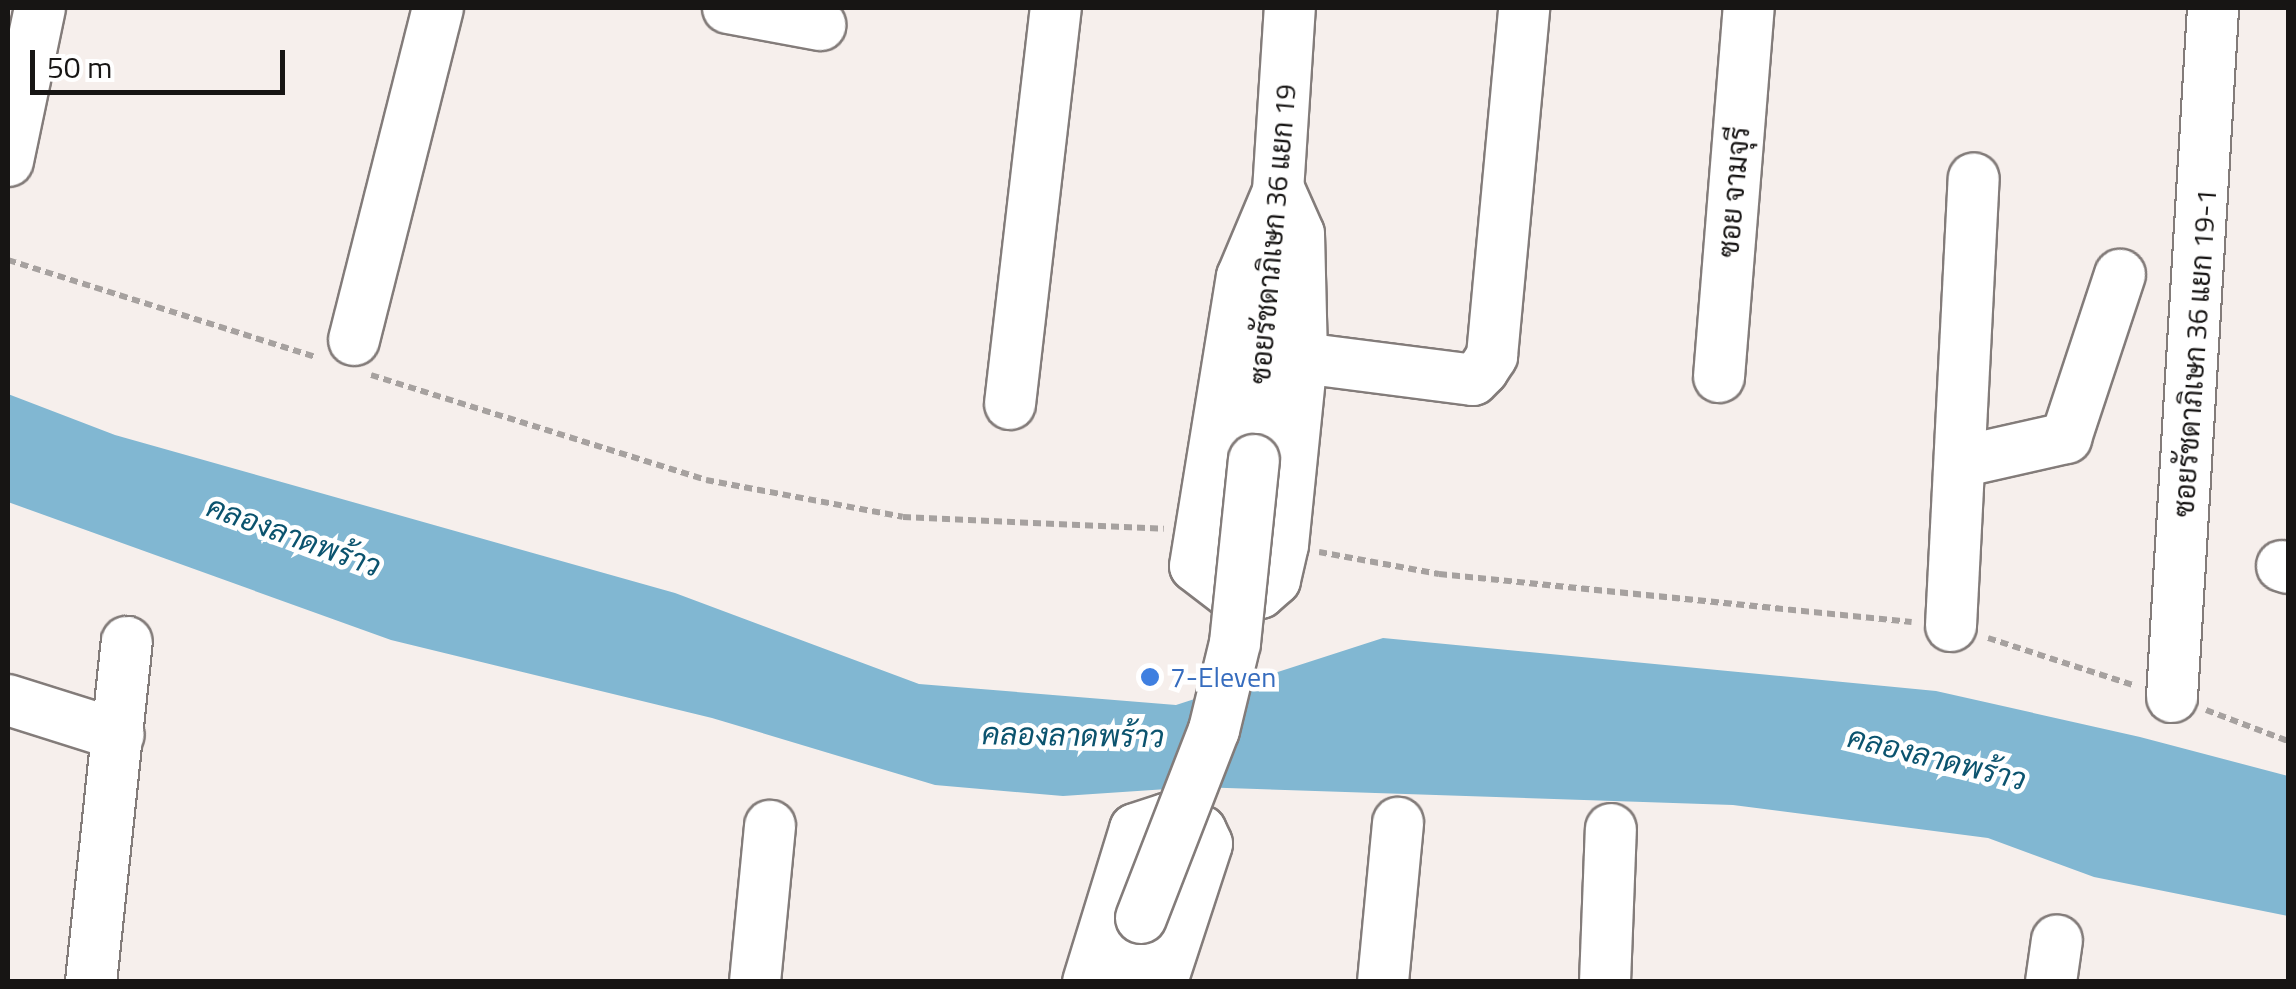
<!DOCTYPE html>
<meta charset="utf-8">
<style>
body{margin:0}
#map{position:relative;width:2296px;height:989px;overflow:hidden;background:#f6efec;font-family:"Titillium Web",Sarabun,sans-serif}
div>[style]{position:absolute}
.water>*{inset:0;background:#81b7d2}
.path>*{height:6px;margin-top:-3px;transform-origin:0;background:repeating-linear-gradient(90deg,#a6a19f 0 8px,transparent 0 13px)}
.roads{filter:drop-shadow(2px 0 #837c7a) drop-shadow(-2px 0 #837c7a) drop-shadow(0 2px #837c7a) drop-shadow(0 -2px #837c7a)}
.minor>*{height:50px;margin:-25px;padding:0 25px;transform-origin:25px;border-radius:25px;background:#fff}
.bridges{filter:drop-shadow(2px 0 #837c7a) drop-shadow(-2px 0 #837c7a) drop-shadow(0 2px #837c7a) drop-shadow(0 -2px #837c7a)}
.minor-bridge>*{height:50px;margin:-25px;padding:0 25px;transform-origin:25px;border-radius:25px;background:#fff}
.dots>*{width:28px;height:28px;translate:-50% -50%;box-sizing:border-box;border:5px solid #fff;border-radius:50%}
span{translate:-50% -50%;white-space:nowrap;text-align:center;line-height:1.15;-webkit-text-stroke:9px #fff;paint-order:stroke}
.street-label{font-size:28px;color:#171514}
.shop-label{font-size:28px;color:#366cbe}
.left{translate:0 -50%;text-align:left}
.water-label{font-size:30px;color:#0b536e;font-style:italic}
.frame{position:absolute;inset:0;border:10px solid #171514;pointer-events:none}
.scale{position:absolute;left:30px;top:50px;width:255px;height:45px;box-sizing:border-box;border:5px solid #171514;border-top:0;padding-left:12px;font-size:30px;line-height:35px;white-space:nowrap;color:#171514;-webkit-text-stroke:8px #fff;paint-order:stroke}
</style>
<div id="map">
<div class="water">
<div style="clip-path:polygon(8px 394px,115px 435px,675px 593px,919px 684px,1176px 705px,1383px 638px,1936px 691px,2140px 737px,2288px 776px,2288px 916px,2094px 877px,1988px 838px,1733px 805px,1197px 787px,1063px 796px,935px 785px,712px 718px,391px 640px,8px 502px)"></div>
</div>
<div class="path">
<div style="left:8px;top:260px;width:323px;rotate:17.5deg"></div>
<div style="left:371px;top:375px;width:351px;rotate:17.4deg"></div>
<div style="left:706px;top:480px;width:200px;rotate:10.6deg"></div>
<div style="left:903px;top:517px;width:261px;rotate:2.6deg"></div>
<div style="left:1319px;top:552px;width:122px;rotate:10.4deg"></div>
<div style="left:1439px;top:574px;width:475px;rotate:5.8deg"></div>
<div style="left:1988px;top:638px;width:152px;rotate:18deg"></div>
<div style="left:2206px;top:710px;width:88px;rotate:20.7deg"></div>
</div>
<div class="roads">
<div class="minor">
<div style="left:728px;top:8px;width:94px;rotate:10.5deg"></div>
<div style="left:8px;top:161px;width:156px;rotate:-78.2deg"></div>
<div style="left:1279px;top:189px;width:49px;rotate:66deg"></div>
<div style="left:1299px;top:234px;width:124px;rotate:88.6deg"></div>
<div style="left:1302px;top:358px;width:188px;rotate:95.8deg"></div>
<div style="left:1283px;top:545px;width:36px;rotate:103deg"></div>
<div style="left:1275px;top:580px;width:20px;rotate:139deg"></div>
<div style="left:1260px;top:593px;width:30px;rotate:180deg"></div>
<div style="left:1230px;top:593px;width:44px;rotate:-142.4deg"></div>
<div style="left:1195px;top:566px;width:293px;rotate:-80.8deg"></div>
<div style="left:1242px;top:277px;width:95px;rotate:-67.2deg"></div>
<div style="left:1276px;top:222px;width:214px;rotate:-86.3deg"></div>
<div style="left:354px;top:340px;width:342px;rotate:-75.8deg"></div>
<div style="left:1302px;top:358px;width:172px;rotate:7.3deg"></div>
<div style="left:1473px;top:380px;width:14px;rotate:-45deg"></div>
<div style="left:1483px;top:370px;width:17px;rotate:-57deg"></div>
<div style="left:1492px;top:356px;width:349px;rotate:-84.7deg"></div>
<div style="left:1719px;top:377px;width:370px;rotate:-85.4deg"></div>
<div style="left:1010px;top:404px;width:399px;rotate:-83.4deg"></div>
<div style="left:1254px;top:460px;width:164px;rotate:-84.7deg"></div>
<div style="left:1964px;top:461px;width:105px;rotate:-12.7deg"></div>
<div style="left:2066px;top:438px;width:172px;rotate:-71.7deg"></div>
<div style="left:2282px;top:566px;width:6px;rotate:18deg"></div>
<div style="left:1951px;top:626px;width:448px;rotate:-87.1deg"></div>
<div style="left:2172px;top:697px;width:690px;rotate:-86.59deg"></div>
<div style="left:8px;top:700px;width:116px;rotate:17.5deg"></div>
<div style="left:91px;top:982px;width:342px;rotate:-84deg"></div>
<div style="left:755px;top:982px;width:157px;rotate:-84.5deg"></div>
<div style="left:1088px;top:982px;width:160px;rotate:-72.9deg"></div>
<div style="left:1135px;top:829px;width:33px;rotate:-18deg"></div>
<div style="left:1166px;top:819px;width:37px;rotate:19deg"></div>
<div style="left:1201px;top:831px;width:14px;rotate:65deg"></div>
<div style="left:1207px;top:844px;width:145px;rotate:108.1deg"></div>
<div style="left:1126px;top:982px;width:66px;rotate:-76.8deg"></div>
<div style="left:1383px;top:982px;width:160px;rotate:-84.6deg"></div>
<div style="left:1605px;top:982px;width:153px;rotate:-87.8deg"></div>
<div style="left:2051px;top:982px;width:42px;rotate:-81.9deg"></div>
</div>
</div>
<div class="bridges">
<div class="minor-bridge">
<div style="left:1141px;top:918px;width:202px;rotate:-68.8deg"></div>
<div style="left:1214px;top:730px;width:89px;rotate:-76.4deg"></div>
<div style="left:1235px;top:643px;width:184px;rotate:-84.1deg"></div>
</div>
</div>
<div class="dots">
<div style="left:1150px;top:677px;background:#3f7fe0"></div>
</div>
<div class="street-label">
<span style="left:1734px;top:192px;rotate:-85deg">ซอย จามจุรี</span>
<span style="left:1273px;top:234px;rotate:-85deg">ซอยรัชดาภิเษก 36 แยก 19</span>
<span style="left:2195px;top:353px;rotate:-86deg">ซอยรัชดาภิเษก 36 แยก 19-1</span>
</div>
<div class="shop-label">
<span class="left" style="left:1170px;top:677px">7-Eleven</span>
</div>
<div class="water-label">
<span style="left:294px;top:536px;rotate:20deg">คลองลาดพร้าว</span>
<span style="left:1073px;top:735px;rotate:1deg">คลองลาดพร้าว</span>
<span style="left:1937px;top:758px;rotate:14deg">คลองลาดพร้าว</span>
</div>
<div class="frame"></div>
<div class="scale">50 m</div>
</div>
